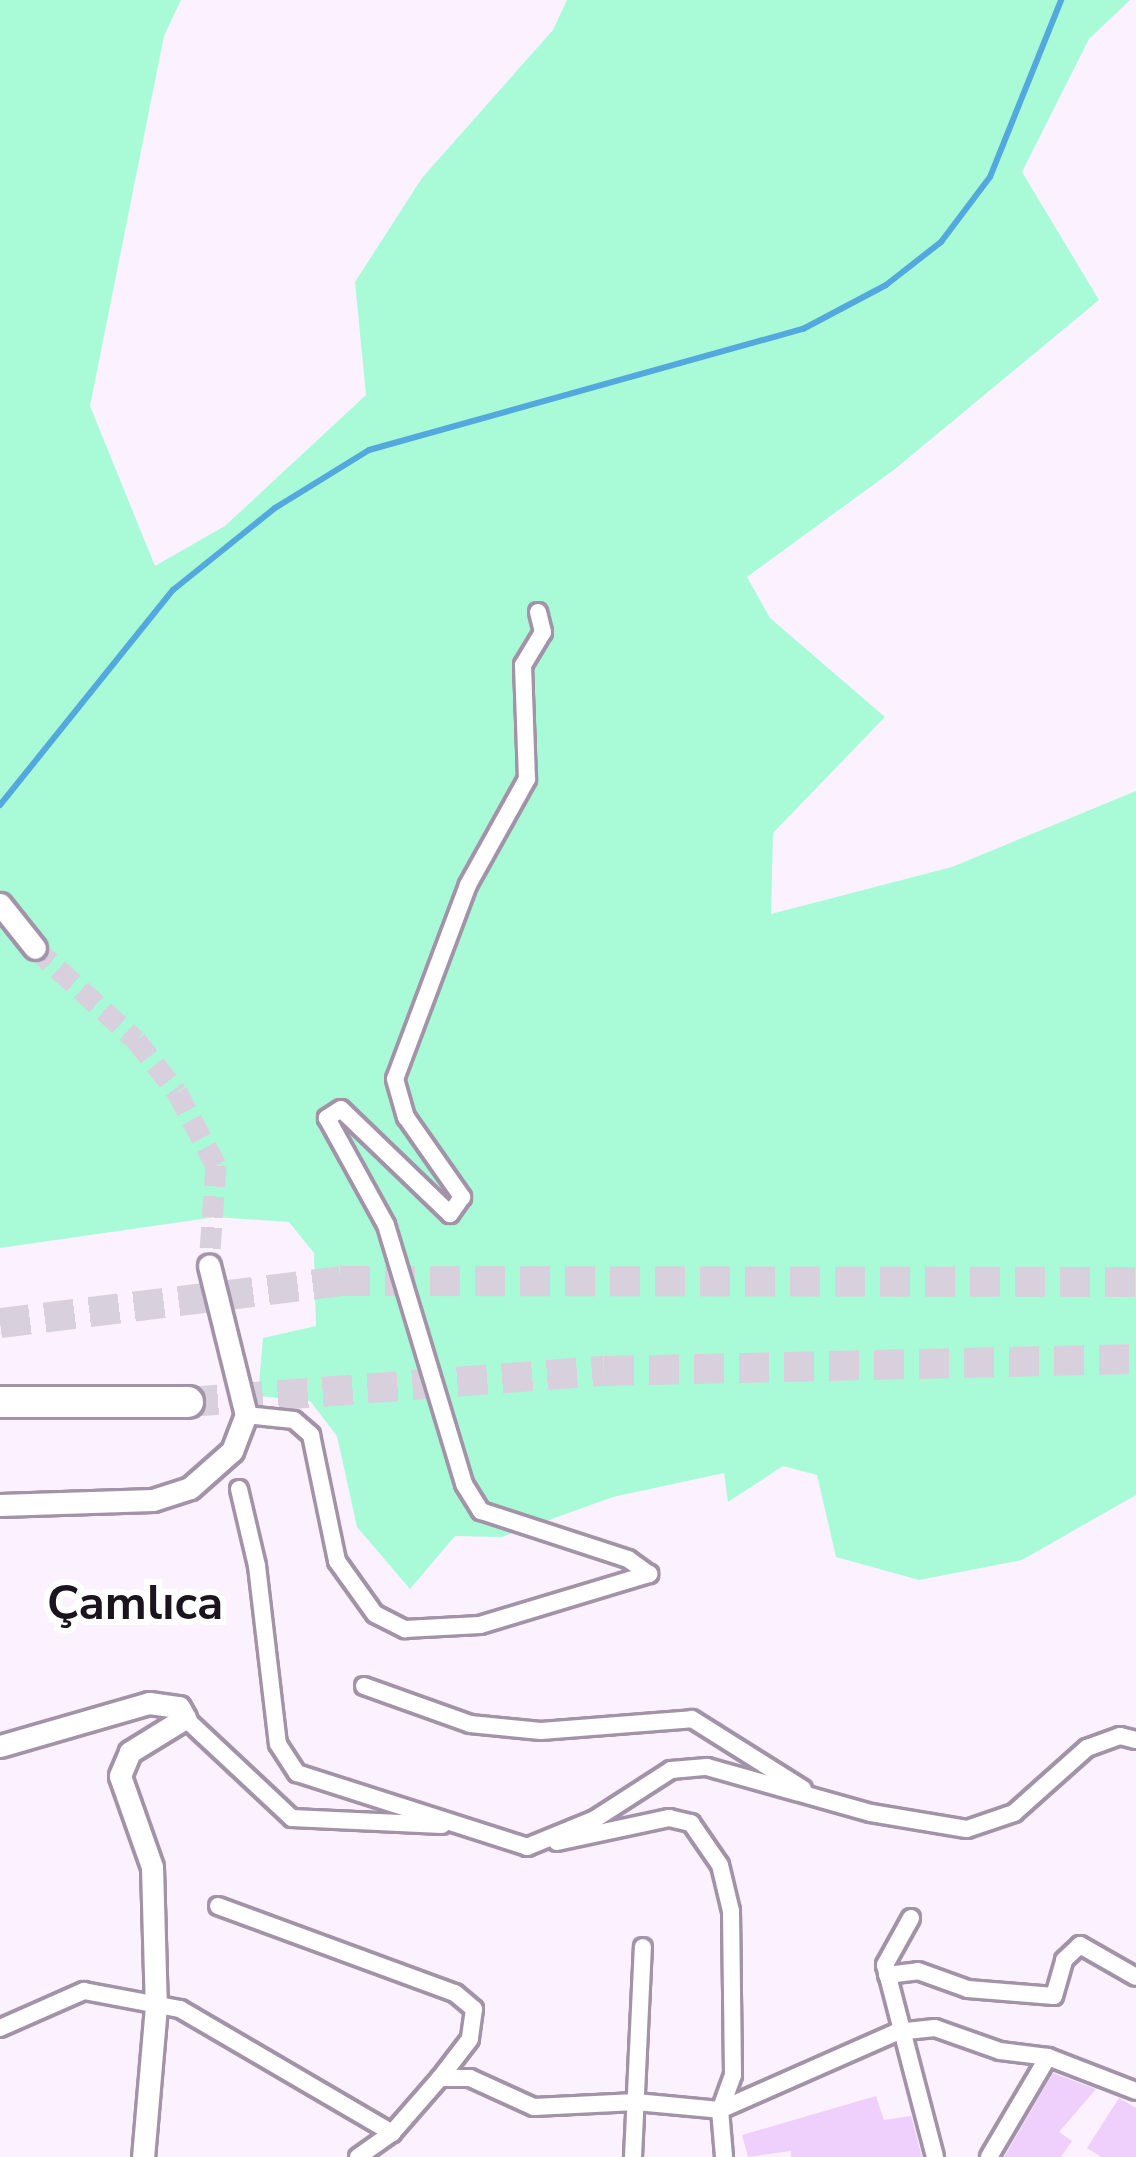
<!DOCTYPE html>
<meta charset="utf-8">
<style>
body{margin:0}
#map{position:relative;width:1136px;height:2157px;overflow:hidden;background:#fbf1ff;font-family:"Nunito Sans",sans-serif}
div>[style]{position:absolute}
.green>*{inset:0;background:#a8fbd6}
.stream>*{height:6px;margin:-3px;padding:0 3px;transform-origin:3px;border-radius:3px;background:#53a8de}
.building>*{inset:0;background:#efd0fc}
.tertiary-tunnel>*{height:21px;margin-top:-10.5px;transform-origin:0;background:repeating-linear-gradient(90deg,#d9d0dd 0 21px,transparent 0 31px)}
.trunk-tunnel>*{height:30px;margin-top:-15px;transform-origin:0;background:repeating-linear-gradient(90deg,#d9d0dd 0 30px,transparent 0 45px)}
.roads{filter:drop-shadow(3px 0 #a293a8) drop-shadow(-3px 0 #a293a8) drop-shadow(0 3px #a293a8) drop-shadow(0 -3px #a293a8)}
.minor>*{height:16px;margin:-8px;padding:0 8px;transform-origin:8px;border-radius:8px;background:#fff}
.tertiary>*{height:21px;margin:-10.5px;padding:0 10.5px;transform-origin:10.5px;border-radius:10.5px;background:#fff}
.trunk>*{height:30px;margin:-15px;padding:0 15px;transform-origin:15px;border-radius:15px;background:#fff}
span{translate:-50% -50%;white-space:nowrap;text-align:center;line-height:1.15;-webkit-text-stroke:12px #fff;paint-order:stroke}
.district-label{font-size:48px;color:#1a141c;font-weight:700}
</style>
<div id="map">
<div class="green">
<div style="clip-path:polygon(0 0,181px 0,164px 36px,90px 406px,155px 566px,225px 526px,366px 395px,355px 282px,422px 178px,553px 30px,567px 0,1130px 0,1089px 39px,1022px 172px,1099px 300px,895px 469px,747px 577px,770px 618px,885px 717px,773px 833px,771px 914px,952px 867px,1136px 791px,1136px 1495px,1022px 1560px,919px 1580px,836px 1557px,817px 1475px,783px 1466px,728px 1502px,724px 1473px,613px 1497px,502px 1537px,455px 1536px,410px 1589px,357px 1527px,337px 1436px,310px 1401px,258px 1396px,263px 1338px,316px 1326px,314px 1253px,289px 1222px,216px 1217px,0 1248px)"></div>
</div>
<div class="stream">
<div style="left:0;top:805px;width:276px;rotate:-51.2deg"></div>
<div style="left:173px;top:590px;width:131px;rotate:-38.8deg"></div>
<div style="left:275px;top:508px;width:110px;rotate:-31.7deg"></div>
<div style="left:369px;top:450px;width:451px;rotate:-15.6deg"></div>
<div style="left:803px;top:329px;width:94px;rotate:-27.9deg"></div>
<div style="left:886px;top:285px;width:70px;rotate:-38deg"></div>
<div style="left:941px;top:242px;width:81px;rotate:-53deg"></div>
<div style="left:990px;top:177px;width:191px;rotate:-68.1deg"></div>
</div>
<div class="building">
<div style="clip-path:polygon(1053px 2073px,1096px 2089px,1059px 2132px,1072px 2141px,1061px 2157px,1004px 2157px)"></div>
<div style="clip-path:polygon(876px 2096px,884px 2120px,911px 2116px,922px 2157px,791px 2157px,791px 2151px,748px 2157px,742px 2135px)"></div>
<div style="clip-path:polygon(1119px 2098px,1136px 2108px,1136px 2157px,1101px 2157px,1087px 2148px)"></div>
</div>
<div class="tertiary-tunnel">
<div style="left:35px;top:948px;width:137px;rotate:42.3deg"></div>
<div style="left:136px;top:1040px;width:66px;rotate:51.7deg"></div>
<div style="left:177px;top:1092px;width:83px;rotate:61.9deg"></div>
<div style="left:216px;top:1165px;width:100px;rotate:94deg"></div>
</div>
<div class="trunk-tunnel">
<div style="left:0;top:1323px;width:343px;rotate:-7deg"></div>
<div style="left:340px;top:1281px;width:796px;rotate:0.07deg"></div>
<div style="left:188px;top:1402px;width:417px;rotate:-4.3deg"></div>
<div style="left:604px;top:1371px;width:532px;rotate:-1.29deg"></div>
</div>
<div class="roads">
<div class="minor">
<div style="left:538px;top:612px;width:21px;rotate:76deg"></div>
<div style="left:543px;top:632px;width:39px;rotate:121deg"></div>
<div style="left:523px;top:665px;width:114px;rotate:88deg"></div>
<div style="left:527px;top:779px;width:121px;rotate:119.1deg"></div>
<div style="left:468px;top:885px;width:207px;rotate:110.6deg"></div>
<div style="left:395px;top:1079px;width:40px;rotate:74deg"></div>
<div style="left:406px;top:1117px;width:98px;rotate:55deg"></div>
<div style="left:462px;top:1197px;width:21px;rotate:125deg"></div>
<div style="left:450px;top:1214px;width:151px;rotate:-136.1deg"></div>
<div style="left:341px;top:1109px;width:17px;rotate:147deg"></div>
<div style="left:327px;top:1118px;width:122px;rotate:61.1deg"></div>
<div style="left:386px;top:1225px;width:270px;rotate:73.2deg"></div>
<div style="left:464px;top:1484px;width:32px;rotate:58deg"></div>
<div style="left:481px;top:1511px;width:155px;rotate:18.1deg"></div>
<div style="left:628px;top:1559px;width:26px;rotate:36deg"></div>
<div style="left:246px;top:1415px;width:48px;rotate:5.9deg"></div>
<div style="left:294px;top:1420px;width:23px;rotate:41deg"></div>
<div style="left:311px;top:1435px;width:129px;rotate:78.3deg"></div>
<div style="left:337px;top:1561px;width:65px;rotate:54.4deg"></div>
<div style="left:375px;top:1614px;width:34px;rotate:27deg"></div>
<div style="left:405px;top:1629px;width:75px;rotate:-3.1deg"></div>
<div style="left:480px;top:1625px;width:177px;rotate:-16.8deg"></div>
<div style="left:239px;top:1489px;width:79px;rotate:76.8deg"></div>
<div style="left:257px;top:1566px;width:179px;rotate:83.3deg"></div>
<div style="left:278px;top:1744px;width:35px;rotate:57deg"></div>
<div style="left:297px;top:1773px;width:242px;rotate:17.8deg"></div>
<div style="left:527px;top:1847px;width:74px;rotate:-22.4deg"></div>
<div style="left:595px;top:1819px;width:90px;rotate:-32.8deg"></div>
<div style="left:671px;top:1770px;width:36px;rotate:-5deg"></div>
<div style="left:707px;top:1767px;width:170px;rotate:15.7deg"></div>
<div style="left:871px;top:1813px;width:97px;rotate:9.5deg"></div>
<div style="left:967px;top:1829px;width:50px;rotate:-18.8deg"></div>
<div style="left:1014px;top:1813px;width:98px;rotate:-41.7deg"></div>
<div style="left:1087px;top:1748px;width:35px;rotate:-20deg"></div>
<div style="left:1120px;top:1736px;width:16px;rotate:14deg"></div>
<div style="left:364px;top:1686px;width:113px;rotate:19.7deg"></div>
<div style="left:470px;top:1724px;width:71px;rotate:5.6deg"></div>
<div style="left:541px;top:1731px;width:151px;rotate:-4.5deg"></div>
<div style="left:692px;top:1719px;width:131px;rotate:32.2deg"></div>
<div style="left:185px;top:1718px;width:146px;rotate:43.1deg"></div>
<div style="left:292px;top:1818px;width:150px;rotate:2.7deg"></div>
<div style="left:557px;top:1842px;width:115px;rotate:-12.1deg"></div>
<div style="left:669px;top:1818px;width:23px;rotate:13deg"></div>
<div style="left:691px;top:1823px;width:51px;rotate:55.4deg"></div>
<div style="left:720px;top:1865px;width:47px;rotate:76.6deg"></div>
<div style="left:731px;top:1911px;width:164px;rotate:89.3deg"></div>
<div style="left:733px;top:2075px;width:37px;rotate:110deg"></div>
<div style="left:720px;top:2110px;width:47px;rotate:85.1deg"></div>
<div style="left:218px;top:1906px;width:252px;rotate:20.2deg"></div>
<div style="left:455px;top:1993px;width:25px;rotate:40deg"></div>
<div style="left:474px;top:2009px;width:30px;rotate:98deg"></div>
<div style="left:470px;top:2039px;width:49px;rotate:127.6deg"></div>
<div style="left:911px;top:1918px;width:54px;rotate:119deg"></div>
<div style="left:885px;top:1965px;width:198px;rotate:75.4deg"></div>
<div style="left:887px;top:1975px;width:31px;rotate:-7deg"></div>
<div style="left:918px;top:1971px;width:53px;rotate:19.8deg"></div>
<div style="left:968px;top:1989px;width:86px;rotate:4.7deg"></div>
<div style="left:1054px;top:1996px;width:37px;rotate:-74deg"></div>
<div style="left:1064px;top:1960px;width:22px;rotate:-43deg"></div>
<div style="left:1080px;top:1945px;width:64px;rotate:29.7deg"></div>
<div style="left:0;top:2028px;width:92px;rotate:-23.8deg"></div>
<div style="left:84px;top:1991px;width:98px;rotate:10.6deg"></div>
<div style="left:180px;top:2009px;width:246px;rotate:30.3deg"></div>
<div style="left:392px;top:2133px;width:73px;rotate:-48.9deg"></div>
<div style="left:440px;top:2078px;width:30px"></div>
<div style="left:470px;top:2078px;width:70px;rotate:24.4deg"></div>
<div style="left:534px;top:2107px;width:102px;rotate:-2.8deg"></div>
<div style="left:636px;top:2102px;width:84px;rotate:5.4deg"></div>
<div style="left:720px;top:2110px;width:193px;rotate:-23.8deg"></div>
<div style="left:897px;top:2032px;width:38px;rotate:-6deg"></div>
<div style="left:935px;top:2028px;width:69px;rotate:19.5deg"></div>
<div style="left:1000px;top:2051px;width:48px;rotate:7.1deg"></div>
<div style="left:1048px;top:2057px;width:94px;rotate:21.1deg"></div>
<div style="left:358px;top:2157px;width:42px;rotate:-35.2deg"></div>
<div style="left:633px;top:2157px;width:210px;rotate:-87.3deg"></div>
<div style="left:989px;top:2157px;width:116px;rotate:-59.5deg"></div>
</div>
<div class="tertiary">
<div style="left:0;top:904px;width:56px;rotate:51.5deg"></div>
<div style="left:0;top:1505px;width:153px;rotate:-1.9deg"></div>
<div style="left:153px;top:1500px;width:39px;rotate:-18deg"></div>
<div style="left:190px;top:1488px;width:56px;rotate:-41.4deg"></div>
<div style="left:232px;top:1451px;width:39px;rotate:-69deg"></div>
<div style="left:246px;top:1415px;width:154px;rotate:-103.9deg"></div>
<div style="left:0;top:1746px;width:155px;rotate:-16.1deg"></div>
<div style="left:149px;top:1703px;width:30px;rotate:8deg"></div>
<div style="left:179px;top:1707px;width:13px;rotate:61deg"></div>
<div style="left:185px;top:1718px;width:65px;rotate:148.3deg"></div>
<div style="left:130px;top:1752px;width:26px;rotate:113deg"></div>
<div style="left:120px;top:1776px;width:96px;rotate:70.6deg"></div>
<div style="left:152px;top:1867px;width:139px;rotate:88.4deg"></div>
<div style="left:156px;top:2006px;width:152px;rotate:94.9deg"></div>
</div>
<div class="trunk">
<div style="left:0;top:1402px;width:188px"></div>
</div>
</div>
<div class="district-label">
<span style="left:135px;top:1604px">Çamlıca</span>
</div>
</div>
